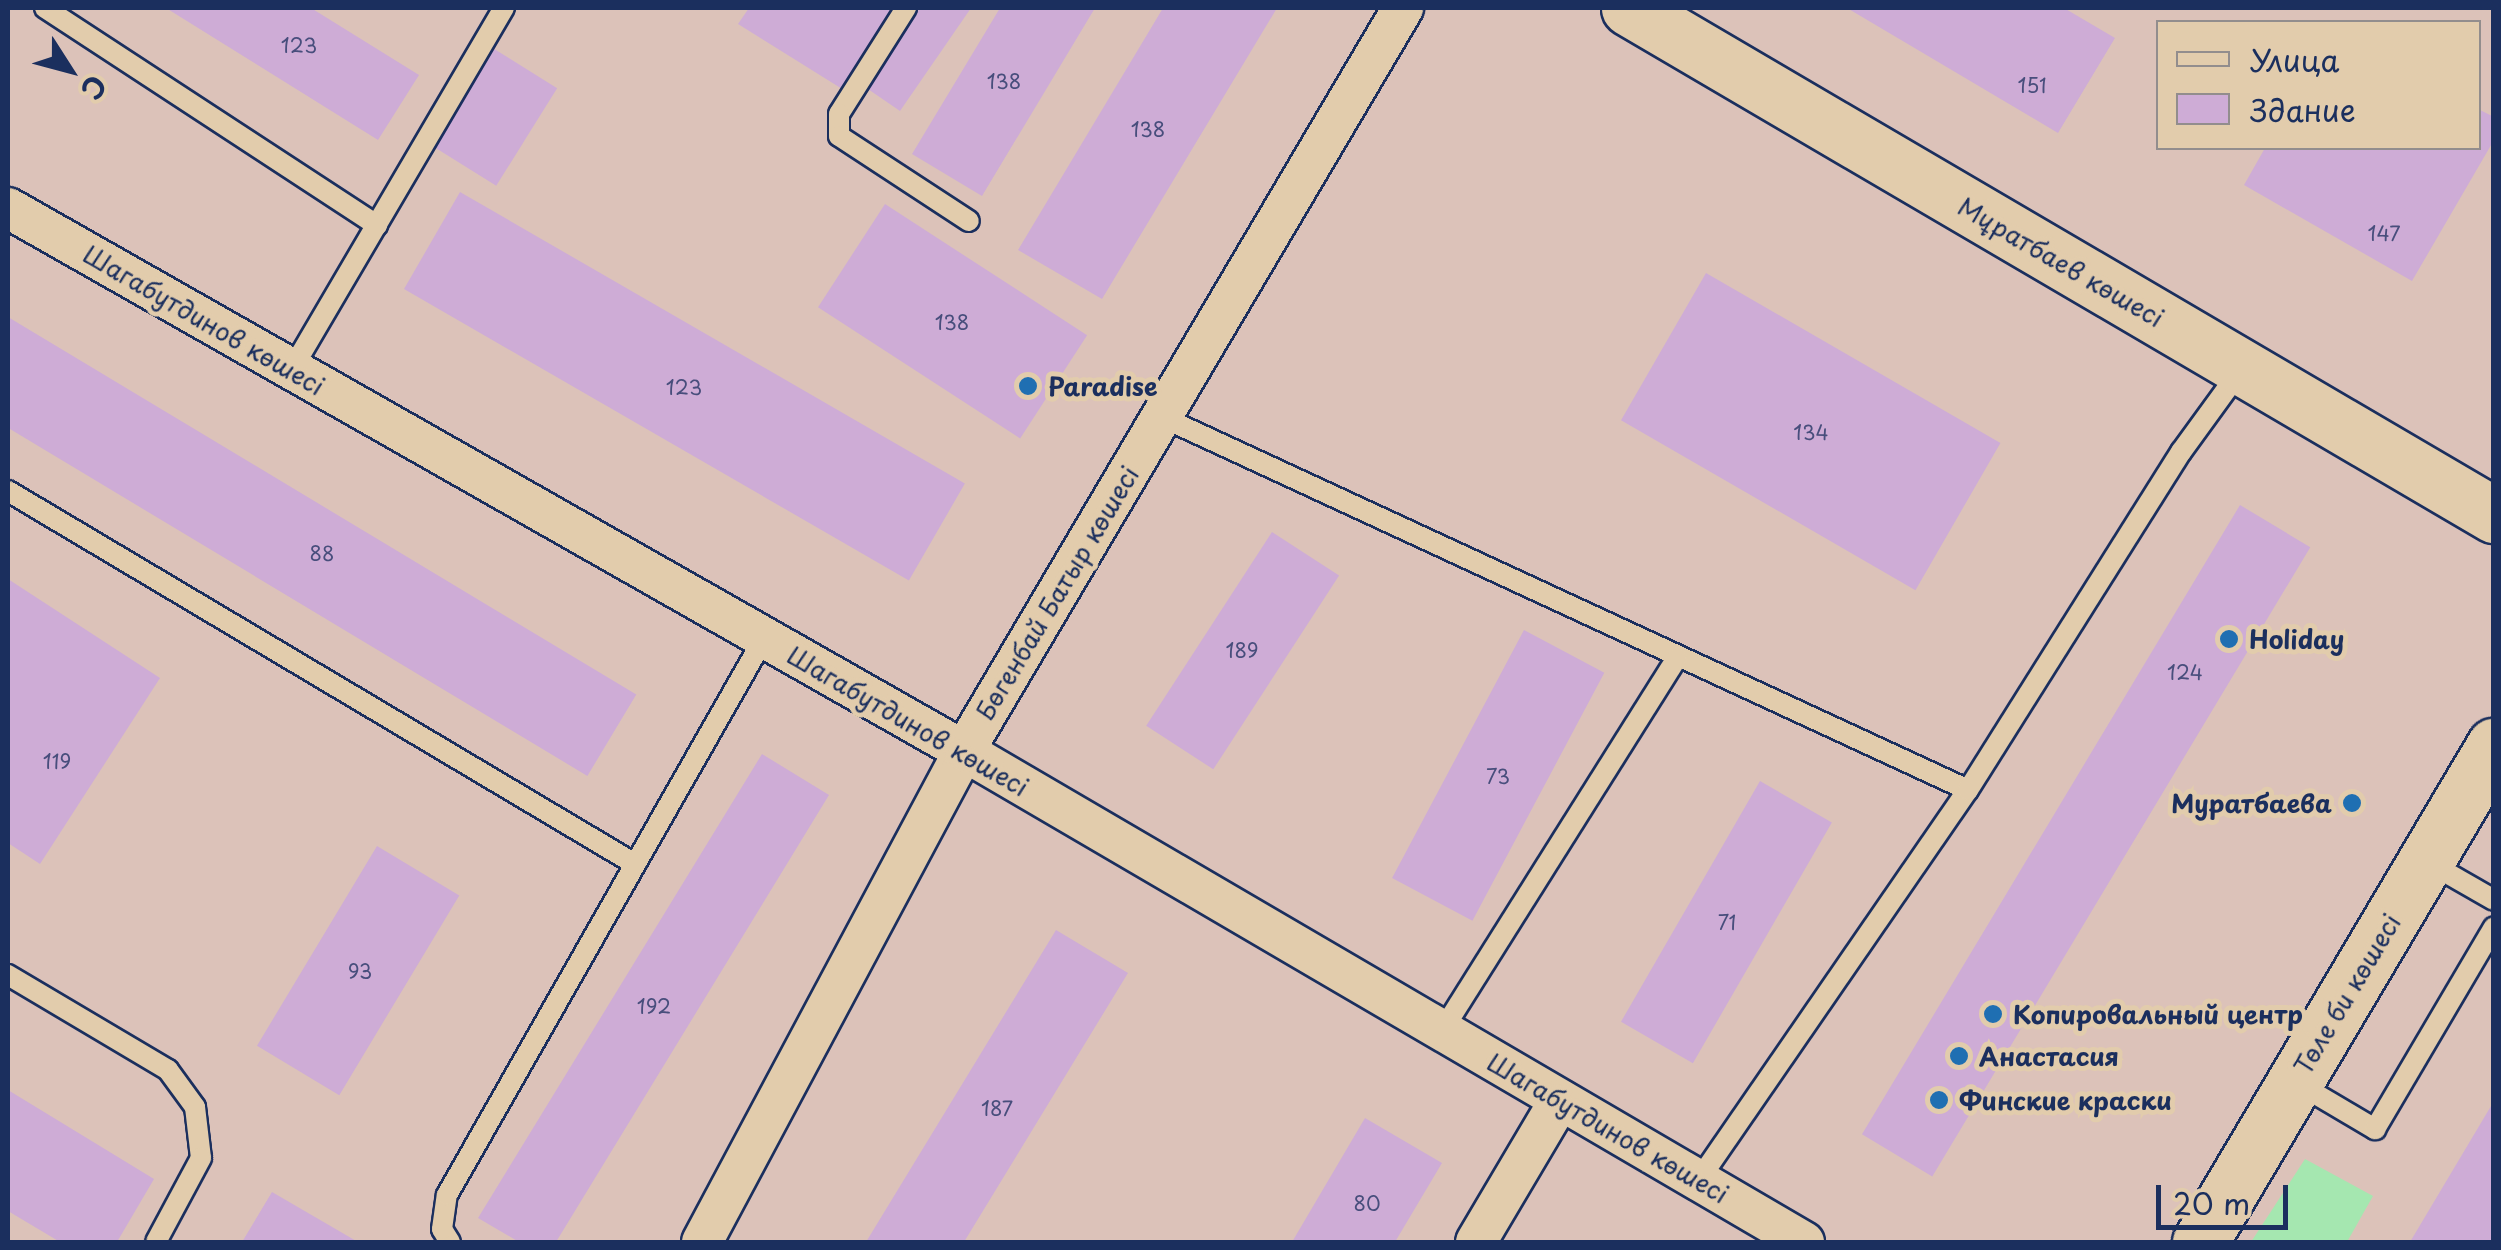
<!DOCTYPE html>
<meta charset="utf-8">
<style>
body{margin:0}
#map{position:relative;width:2501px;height:1250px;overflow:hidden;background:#dcc2b9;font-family:"Playpen Sans",sans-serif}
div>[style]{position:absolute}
.green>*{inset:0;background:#a5e7b0}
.building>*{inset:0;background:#ceacd6;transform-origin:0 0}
.roads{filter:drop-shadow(2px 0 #1b2f5e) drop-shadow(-2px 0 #1b2f5e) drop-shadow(0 2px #1b2f5e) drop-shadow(0 -2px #1b2f5e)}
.lane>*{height:20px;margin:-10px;padding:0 10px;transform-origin:10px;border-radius:10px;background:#e2ccac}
.street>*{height:40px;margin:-20px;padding:0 20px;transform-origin:20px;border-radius:20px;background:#e2ccac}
.secondary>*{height:55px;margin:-27.5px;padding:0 27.5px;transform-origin:27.5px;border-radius:27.5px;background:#e2ccac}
.dots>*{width:28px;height:28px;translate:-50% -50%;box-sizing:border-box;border:5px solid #e2ccac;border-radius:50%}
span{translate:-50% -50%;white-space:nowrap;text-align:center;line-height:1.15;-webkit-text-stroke:10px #e2ccac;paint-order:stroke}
.number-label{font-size:20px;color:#484e7c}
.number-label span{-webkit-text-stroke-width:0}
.street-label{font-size:25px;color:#1b2f5e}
.poi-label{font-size:25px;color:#1b2f5e;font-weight:700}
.left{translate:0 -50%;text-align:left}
.right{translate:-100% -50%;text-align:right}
.frame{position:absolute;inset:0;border:10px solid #1b2f5e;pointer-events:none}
.legend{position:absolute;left:2156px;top:20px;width:325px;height:130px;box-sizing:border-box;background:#e2ccac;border:2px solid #928d8d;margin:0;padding:12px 18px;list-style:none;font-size:30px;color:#1b2f5e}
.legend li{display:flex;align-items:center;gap:20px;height:50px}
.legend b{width:50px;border:2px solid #928d8d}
.north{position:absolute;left:20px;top:20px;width:100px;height:100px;-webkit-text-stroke:8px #e2ccac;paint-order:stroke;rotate:126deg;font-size:28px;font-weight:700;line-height:40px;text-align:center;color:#1b2f5e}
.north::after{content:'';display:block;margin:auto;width:35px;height:45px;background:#1b2f5e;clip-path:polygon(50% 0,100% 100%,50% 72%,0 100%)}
.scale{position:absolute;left:2156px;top:1185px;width:132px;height:45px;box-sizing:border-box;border:5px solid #1b2f5e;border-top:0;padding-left:12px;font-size:30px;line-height:35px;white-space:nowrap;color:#1b2f5e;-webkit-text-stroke:8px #e2ccac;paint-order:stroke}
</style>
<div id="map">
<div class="green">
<div style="clip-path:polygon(2305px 1159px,2373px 1196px,2347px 1242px,2251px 1242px)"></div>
</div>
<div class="building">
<div style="clip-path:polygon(166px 8px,311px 8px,419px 75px,378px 140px)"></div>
<div style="clip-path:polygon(749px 8px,899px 8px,847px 92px,738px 24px)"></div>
<div style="clip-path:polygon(920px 8px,971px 8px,900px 111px,865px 87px)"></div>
<div style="clip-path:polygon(1000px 8px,1095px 8px,982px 196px,912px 154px)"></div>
<div style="clip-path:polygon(1163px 8px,1277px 8px,1102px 299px,1018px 250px)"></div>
<div style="clip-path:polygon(1847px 8px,2064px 8px,2115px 38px,2058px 133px)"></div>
<div style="left:491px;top:47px;width:78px;height:115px;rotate:32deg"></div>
<div style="clip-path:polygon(2478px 109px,2494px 117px,2494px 140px,2412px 281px,2244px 185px,2265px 148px,2478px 148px)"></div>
<div style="left:460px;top:192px;width:583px;height:112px;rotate:30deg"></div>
<div style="left:885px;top:204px;width:241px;height:123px;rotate:33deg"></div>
<div style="left:1706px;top:273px;width:340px;height:170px;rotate:30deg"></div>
<div style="left:8px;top:317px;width:733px;height:95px;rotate:31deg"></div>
<div style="left:2240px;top:505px;width:82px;height:734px;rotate:31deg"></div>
<div style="left:1272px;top:532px;width:80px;height:231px;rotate:33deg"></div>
<div style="clip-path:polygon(8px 579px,160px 678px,40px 864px,8px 843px)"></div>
<div style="left:1524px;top:630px;width:91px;height:281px;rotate:28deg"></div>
<div style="clip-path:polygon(762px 754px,829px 795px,556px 1242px,519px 1242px,478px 1218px)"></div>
<div style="left:1760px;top:781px;width:83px;height:278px;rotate:30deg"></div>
<div style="left:377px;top:846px;width:96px;height:233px;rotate:31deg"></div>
<div style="clip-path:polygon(1056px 930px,1128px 973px,964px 1242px,866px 1242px)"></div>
<div style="clip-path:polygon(8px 1090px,154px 1179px,117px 1242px,60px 1242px,8px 1211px)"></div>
<div style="clip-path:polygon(2494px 1101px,2494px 1242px,2410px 1242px)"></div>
<div style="clip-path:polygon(1365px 1118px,1442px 1163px,1395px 1242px,1292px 1242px)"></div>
<div style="clip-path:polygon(272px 1192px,358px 1242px,242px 1242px)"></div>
</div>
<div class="roads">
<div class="lane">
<div style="left:45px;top:8px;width:397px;rotate:33.2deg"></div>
<div style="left:906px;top:8px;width:125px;rotate:122.3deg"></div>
<div style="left:839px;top:114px;width:22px;rotate:90deg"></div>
<div style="left:839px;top:136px;width:155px;rotate:33.2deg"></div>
<div style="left:292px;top:369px;width:419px;rotate:-59.6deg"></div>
<div style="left:1162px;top:417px;width:888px;rotate:24.83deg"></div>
<div style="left:8px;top:491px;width:730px;rotate:30.75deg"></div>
<div style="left:2426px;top:861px;width:78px;rotate:29.8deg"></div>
<div style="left:8px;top:975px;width:186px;rotate:30.7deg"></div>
<div style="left:168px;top:1070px;width:46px;rotate:53.9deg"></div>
<div style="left:195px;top:1107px;width:51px;rotate:83.3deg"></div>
<div style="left:201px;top:1158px;width:95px;rotate:118.2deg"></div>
<div style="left:1442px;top:1031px;width:441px;rotate:-57.8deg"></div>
<div style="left:2297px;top:1083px;width:91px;rotate:30.5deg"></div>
<div style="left:2375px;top:1129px;width:234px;rotate:-59.5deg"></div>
<div style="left:1698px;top:1181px;width:475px;rotate:-55.4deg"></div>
<div style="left:1968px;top:790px;width:400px;rotate:-57.8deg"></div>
<div style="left:2181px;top:452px;width:104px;rotate:-54deg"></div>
<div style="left:450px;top:1242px;width:15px;rotate:-122deg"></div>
<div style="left:442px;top:1229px;width:34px;rotate:-82deg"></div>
<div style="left:447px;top:1195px;width:641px;rotate:-60.35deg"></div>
</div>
<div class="street">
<div style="left:8px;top:208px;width:1099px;rotate:29.6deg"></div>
<div style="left:964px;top:751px;width:973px;rotate:30.31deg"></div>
<div style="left:702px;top:1242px;width:557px;rotate:-61.92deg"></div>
<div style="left:964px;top:751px;width:863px;rotate:-59.42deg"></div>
<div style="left:1476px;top:1242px;width:165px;rotate:-59.4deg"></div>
</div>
<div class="secondary">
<div style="left:1629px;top:8px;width:1003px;rotate:30.38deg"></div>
<div style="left:2200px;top:1242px;width:577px;rotate:-59.34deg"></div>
</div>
</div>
<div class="dots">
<div style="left:1028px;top:386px;background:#1f6fb2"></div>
<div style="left:2229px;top:639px;background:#1f6fb2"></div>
<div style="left:2352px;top:803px;background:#1f6fb2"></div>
<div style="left:1993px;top:1014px;background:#1f6fb2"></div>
<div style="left:1959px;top:1056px;background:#1f6fb2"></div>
<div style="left:1939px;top:1100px;background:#1f6fb2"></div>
</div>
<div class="number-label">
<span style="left:299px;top:45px">123</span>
<span style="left:1004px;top:81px">138</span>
<span style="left:2032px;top:85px">151</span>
<span style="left:1148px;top:129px">138</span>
<span style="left:2384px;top:233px">147</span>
<span style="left:952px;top:322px">138</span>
<span style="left:684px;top:387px">123</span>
<span style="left:1811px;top:432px">134</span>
<span style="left:322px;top:553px">88</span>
<span style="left:1242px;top:650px">189</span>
<span style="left:2185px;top:672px">124</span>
<span style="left:57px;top:761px">119</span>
<span style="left:1498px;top:776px">73</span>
<span style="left:1727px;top:922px">71</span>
<span style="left:360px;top:971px">93</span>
<span style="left:654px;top:1006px">192</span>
<span style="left:997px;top:1108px">187</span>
<span style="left:1367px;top:1203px">80</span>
</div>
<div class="street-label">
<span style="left:2061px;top:262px;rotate:30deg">Мұратбаев көшесі</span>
<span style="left:204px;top:320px;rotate:30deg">Шагабутдинов көшесі</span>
<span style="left:1057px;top:593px;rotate:-59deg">Бөгенбай Батыр көшесі</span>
<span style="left:908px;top:721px;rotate:30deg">Шагабутдинов көшесі</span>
<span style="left:2347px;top:994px;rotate:-59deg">Төле би көшесі</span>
<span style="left:1608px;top:1128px;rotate:30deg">Шагабутдинов көшесі</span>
</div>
<div class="poi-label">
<span class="left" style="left:1048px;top:386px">Paradise</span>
<span class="left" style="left:2249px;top:639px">Hоliday</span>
<span class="right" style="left:2332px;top:803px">Муратбаева</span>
<span class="left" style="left:2013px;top:1014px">Копировальный центр</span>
<span class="left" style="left:1979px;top:1056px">Анастасия</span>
<span class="left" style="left:1959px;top:1100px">Финские краски</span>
</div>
<div class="frame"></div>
<ul class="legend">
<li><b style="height:12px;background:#e2ccac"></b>Улица</li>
<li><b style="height:28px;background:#ceacd6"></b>Здание</li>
</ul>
<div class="north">С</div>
<div class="scale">20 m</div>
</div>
